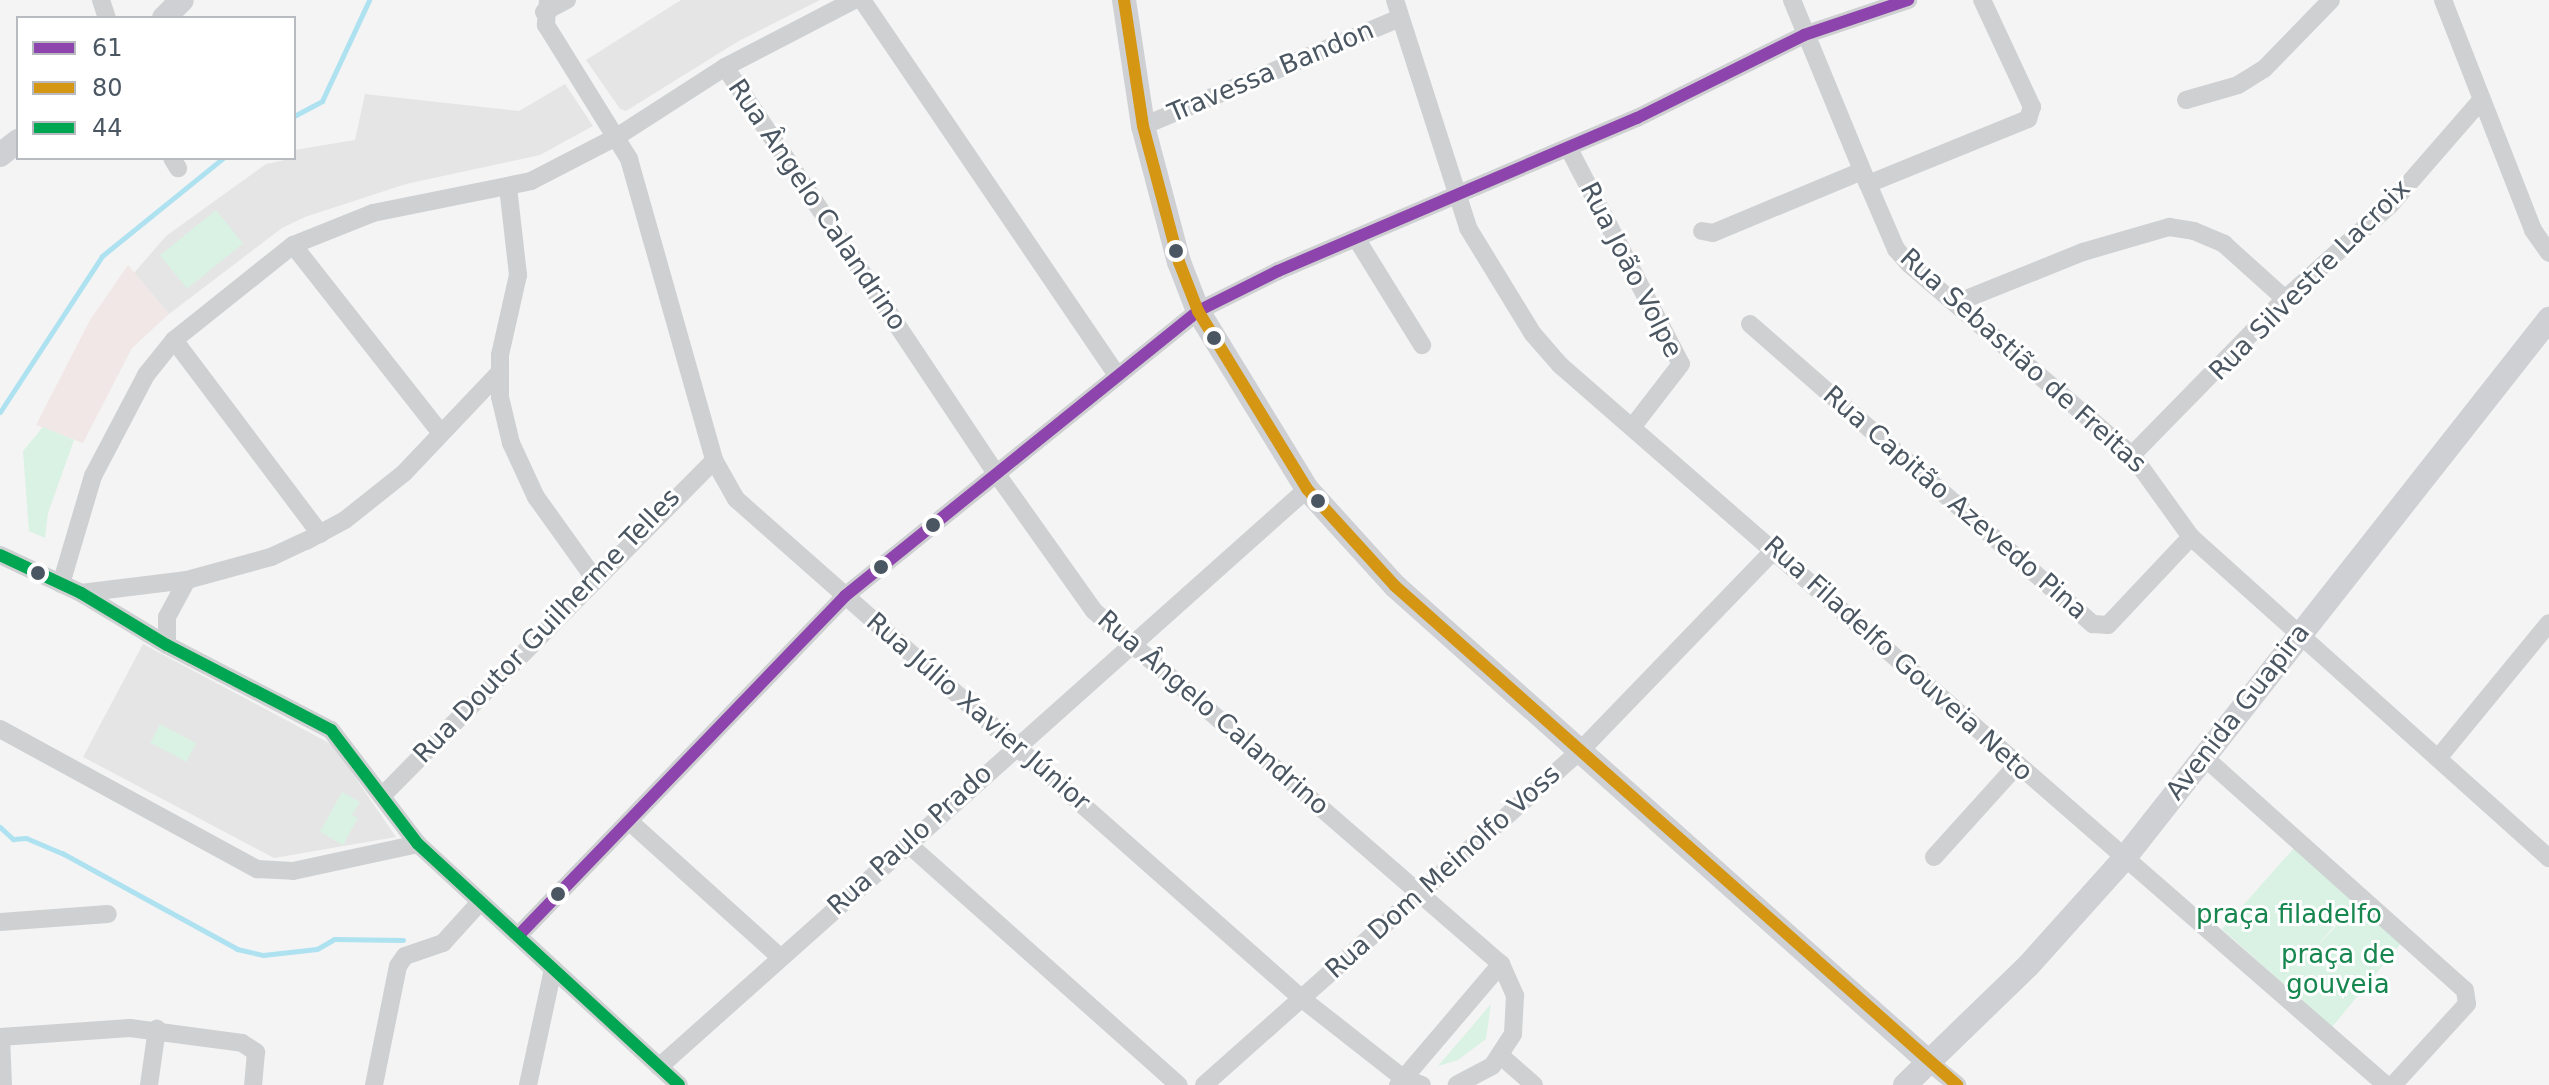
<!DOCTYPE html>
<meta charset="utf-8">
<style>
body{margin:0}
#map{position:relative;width:2549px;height:1085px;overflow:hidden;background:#f4f4f4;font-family:"DejaVu Sans",sans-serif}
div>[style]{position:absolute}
.education>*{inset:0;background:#e6e5e6}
.medical>*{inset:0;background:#f1e7e6}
.green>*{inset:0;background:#d9f2e3;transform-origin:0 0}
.stream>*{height:5px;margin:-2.5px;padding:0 2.5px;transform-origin:2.5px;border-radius:2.5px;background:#aee2f0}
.street>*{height:18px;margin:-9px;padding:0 9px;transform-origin:9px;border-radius:9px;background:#ced0d2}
.secondary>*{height:24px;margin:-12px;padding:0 12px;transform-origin:12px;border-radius:12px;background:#ced0d4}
.bus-1>*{height:12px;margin:-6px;padding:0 6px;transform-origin:6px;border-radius:6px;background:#8e44ad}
.bus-2>*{height:12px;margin:-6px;padding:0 6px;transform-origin:6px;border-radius:6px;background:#d49613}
.bus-3>*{height:12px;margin:-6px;padding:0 6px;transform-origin:6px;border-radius:6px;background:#00a651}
.dots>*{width:22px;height:22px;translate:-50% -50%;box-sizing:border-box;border:4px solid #fff;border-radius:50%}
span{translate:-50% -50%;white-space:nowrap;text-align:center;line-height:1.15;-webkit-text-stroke:6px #fff;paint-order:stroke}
.street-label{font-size:26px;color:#4a5661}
.park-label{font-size:26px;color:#17864f}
.legend{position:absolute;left:16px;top:16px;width:280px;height:144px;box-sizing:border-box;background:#fff;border:2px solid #b7bbc0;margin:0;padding:10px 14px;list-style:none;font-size:24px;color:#4a5661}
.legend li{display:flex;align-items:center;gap:16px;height:40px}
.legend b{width:40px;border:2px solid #b7bbc0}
</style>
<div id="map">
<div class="education">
<div style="clip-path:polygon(681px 0,820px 0,737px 42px,626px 111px,620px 109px,586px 60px)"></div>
<div style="clip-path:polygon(565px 84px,593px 126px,540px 155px,406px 184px,305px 217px,282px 228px,169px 314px,134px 273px,166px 236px,266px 164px,294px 158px,294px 150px,355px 140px,365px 94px,519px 111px)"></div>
<div style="clip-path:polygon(143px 644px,333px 745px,396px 837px,274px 858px,83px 757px)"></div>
</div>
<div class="medical">
<div style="clip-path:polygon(128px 265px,169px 314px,132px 348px,83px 443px,36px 425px,90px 320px)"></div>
</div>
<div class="green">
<div style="left:216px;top:210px;width:43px;height:72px;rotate:51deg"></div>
<div style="clip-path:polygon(43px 427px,74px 440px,48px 513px,45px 538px,29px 531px,23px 451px)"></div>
<div style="left:160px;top:724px;width:41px;height:21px;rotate:28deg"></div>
<div style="clip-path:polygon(342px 792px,360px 802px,352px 815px,358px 818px,343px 845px,320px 832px)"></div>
<div style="clip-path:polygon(2295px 847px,2354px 902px,2313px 951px,2356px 904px,2403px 941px,2332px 1027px,2222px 929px)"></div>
<div style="clip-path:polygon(1491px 1004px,1486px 1039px,1458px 1060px,1438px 1066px)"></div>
</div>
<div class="stream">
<div style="left:294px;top:116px;width:32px;rotate:-28deg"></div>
<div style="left:322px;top:101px;width:111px;rotate:-65deg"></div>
<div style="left:0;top:412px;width:186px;rotate:-56.8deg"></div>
<div style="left:102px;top:256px;width:156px;rotate:-39deg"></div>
<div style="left:0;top:827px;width:18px;rotate:43deg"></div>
<div style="left:13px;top:839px;width:13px;rotate:-4deg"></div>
<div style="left:26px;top:838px;width:39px;rotate:23deg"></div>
<div style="left:62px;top:853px;width:200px;rotate:28.7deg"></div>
<div style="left:237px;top:949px;width:27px;rotate:13deg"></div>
<div style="left:263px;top:955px;width:54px;rotate:-6.3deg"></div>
<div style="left:317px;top:949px;width:20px;rotate:-30deg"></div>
<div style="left:334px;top:939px;width:69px;rotate:0.8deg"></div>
</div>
<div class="street">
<div style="left:101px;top:0;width:19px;rotate:72deg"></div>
<div style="left:548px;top:0;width:25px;rotate:95deg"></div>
<div style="left:546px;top:25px;width:158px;rotate:58.2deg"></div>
<div style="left:629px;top:159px;width:313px;rotate:74.2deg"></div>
<div style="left:714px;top:460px;width:45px;rotate:60.6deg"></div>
<div style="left:736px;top:499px;width:754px;rotate:41.45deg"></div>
<div style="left:1301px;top:998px;width:130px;rotate:38.1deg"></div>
<div style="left:1403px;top:1078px;width:20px;rotate:20deg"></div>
<div style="left:862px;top:0;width:453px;rotate:55.8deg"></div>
<div style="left:1395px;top:0;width:239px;rotate:72.2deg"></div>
<div style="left:1468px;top:228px;width:124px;rotate:58.5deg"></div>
<div style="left:1533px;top:334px;width:41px;rotate:48.9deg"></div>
<div style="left:1560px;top:365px;width:1096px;rotate:41.08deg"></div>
<div style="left:1792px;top:0;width:199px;rotate:67.6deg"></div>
<div style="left:1868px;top:184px;width:71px;rotate:66.7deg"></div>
<div style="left:1896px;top:249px;width:20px;rotate:49deg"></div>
<div style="left:1909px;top:264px;width:294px;rotate:40.6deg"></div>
<div style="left:2132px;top:455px;width:101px;rotate:54.3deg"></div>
<div style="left:2191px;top:537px;width:481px;rotate:41.9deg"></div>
<div style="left:2443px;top:0;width:247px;rotate:68.6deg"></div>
<div style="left:2533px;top:230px;width:28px;rotate:55deg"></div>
<div style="left:544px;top:12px;width:26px;rotate:-28deg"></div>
<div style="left:725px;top:67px;width:488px;rotate:56.3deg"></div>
<div style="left:996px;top:473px;width:169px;rotate:54.6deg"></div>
<div style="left:1094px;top:611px;width:539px;rotate:40.94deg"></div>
<div style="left:1501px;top:964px;width:35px;rotate:66deg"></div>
<div style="left:1515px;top:996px;width:38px;rotate:93deg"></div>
<div style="left:1513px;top:1034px;width:38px;rotate:123deg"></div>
<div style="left:1492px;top:1066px;width:40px;rotate:152deg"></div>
<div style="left:2186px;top:100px;width:54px;rotate:-16.1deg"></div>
<div style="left:2238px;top:85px;width:31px;rotate:-32deg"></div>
<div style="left:2264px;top:69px;width:96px;rotate:-45.8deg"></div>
<div style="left:1143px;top:126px;width:279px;rotate:-22.8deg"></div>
<div style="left:1569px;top:149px;width:242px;rotate:62.5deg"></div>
<div style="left:1681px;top:364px;width:78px;rotate:127.7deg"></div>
<div style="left:172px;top:158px;width:12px;rotate:59deg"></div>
<div style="left:1868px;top:184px;width:173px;rotate:-22.1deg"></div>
<div style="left:2028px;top:119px;width:13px;rotate:-72deg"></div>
<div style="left:2032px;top:107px;width:118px;rotate:-115deg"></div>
<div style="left:508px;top:187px;width:89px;rotate:83.5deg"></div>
<div style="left:518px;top:275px;width:82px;rotate:102.7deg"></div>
<div style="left:500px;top:355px;width:42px;rotate:90deg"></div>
<div style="left:500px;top:397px;width:47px;rotate:76.6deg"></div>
<div style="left:511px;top:443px;width:60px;rotate:65.2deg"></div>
<div style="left:536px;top:497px;width:100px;rotate:54.4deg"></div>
<div style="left:1702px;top:231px;width:11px;rotate:10deg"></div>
<div style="left:1713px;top:233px;width:161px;rotate:-22.6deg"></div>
<div style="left:1356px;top:238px;width:126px;rotate:58.3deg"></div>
<div style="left:293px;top:245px;width:239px;rotate:51.8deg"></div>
<div style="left:1956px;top:303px;width:137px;rotate:-21.9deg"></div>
<div style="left:2083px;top:252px;width:90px;rotate:-16.2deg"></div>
<div style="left:2169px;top:227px;width:25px;rotate:9deg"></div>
<div style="left:2194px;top:231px;width:33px;rotate:23deg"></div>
<div style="left:2224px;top:244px;width:82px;rotate:42deg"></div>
<div style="left:1750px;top:324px;width:456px;rotate:41.2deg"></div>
<div style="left:2093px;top:624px;width:15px;rotate:4deg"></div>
<div style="left:2108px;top:625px;width:121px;rotate:-46.7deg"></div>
<div style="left:174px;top:340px;width:243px;rotate:53deg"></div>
<div style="left:2132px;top:455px;width:219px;rotate:-45.6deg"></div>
<div style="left:2285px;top:299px;width:141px;rotate:-41.8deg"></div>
<div style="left:2390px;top:205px;width:140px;rotate:-49deg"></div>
<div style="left:0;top:555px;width:89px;rotate:25.1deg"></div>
<div style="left:81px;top:593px;width:100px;rotate:31.2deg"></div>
<div style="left:167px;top:645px;width:185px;rotate:27.4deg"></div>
<div style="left:331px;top:730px;width:143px;rotate:52.7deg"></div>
<div style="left:418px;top:844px;width:355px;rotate:42.7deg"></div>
<div style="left:61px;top:584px;width:113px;rotate:-73.5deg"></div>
<div style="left:93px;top:476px;width:114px;rotate:-62.3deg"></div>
<div style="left:146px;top:375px;width:45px;rotate:-51.3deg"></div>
<div style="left:174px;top:340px;width:152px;rotate:-38.6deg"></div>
<div style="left:293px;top:245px;width:86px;rotate:-21.8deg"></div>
<div style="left:373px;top:213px;width:161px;rotate:-11.4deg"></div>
<div style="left:531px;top:181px;width:98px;rotate:-27.3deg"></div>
<div style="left:618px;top:136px;width:127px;rotate:-32.8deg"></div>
<div style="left:725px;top:67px;width:145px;rotate:-27.4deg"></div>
<div style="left:81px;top:593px;width:107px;rotate:-7deg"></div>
<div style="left:187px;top:580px;width:87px;rotate:-15.3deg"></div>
<div style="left:271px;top:557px;width:38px;rotate:-25deg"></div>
<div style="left:306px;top:541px;width:44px;rotate:-28.3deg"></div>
<div style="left:345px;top:520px;width:75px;rotate:-38.5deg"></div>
<div style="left:404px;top:473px;width:135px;rotate:-46.5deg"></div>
<div style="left:167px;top:645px;width:28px;rotate:-90deg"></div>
<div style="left:167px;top:617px;width:42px;rotate:-61.6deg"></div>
<div style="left:0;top:729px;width:293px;rotate:28.6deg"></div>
<div style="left:257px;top:869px;width:36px;rotate:3deg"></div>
<div style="left:293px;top:871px;width:128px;rotate:-12.2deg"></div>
<div style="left:2203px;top:756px;width:351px;rotate:41.8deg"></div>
<div style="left:2465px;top:990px;width:14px;rotate:82deg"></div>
<div style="left:2467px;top:1004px;width:110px;rotate:132.4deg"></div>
<div style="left:2439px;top:757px;width:173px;rotate:-50.6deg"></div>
<div style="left:383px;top:795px;width:471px;rotate:-45.3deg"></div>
<div style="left:630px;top:822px;width:200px;rotate:42deg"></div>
<div style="left:907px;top:843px;width:364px;rotate:41.7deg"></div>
<div style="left:1934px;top:857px;width:124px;rotate:-47.9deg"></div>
<div style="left:0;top:922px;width:108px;rotate:-4.2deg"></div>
<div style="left:518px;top:936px;width:472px;rotate:-46.1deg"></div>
<div style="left:845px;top:596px;width:454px;rotate:-38.9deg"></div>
<div style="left:1198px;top:311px;width:89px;rotate:-26.6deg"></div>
<div style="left:1278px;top:271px;width:390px;rotate:-23.1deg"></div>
<div style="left:1637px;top:118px;width:186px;rotate:-26.4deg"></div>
<div style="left:1804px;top:35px;width:110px;rotate:-18.6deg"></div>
<div style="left:0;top:1037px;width:130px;rotate:-4deg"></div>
<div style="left:130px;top:1028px;width:113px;rotate:7.6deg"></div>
<div style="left:242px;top:1043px;width:17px;rotate:33deg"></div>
<div style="left:256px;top:1052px;width:33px;rotate:95deg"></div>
<div style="left:1px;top:1037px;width:48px;rotate:87.6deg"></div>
<div style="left:1501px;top:1056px;width:44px;rotate:41.3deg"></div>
<div style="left:1930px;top:1063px;width:35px;rotate:39deg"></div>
<div style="left:659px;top:1067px;width:868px;rotate:-41.73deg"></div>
<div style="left:149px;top:1085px;width:57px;rotate:-81.9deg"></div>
<div style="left:374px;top:1085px;width:121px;rotate:-78.6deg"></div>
<div style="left:398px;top:966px;width:12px;rotate:-55deg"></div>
<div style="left:405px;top:956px;width:40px;rotate:-18.9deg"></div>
<div style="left:443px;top:943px;width:55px;rotate:-47.9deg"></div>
<div style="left:528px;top:1085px;width:119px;rotate:-77.8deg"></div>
<div style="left:1204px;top:1085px;width:506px;rotate:-41.63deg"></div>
<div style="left:1582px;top:749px;width:278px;rotate:-46deg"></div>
<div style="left:1398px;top:1085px;width:159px;rotate:-49.6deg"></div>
</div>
<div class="secondary">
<div style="left:1124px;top:0;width:127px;rotate:81.4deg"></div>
<div style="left:1143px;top:126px;width:141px;rotate:75.2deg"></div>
<div style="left:1179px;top:262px;width:53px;rotate:68.8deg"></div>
<div style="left:1198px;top:311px;width:209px;rotate:58.5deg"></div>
<div style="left:1307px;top:489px;width:131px;rotate:47.8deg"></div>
<div style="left:1395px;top:586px;width:717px;rotate:41.72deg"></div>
<div style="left:164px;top:18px;width:25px;rotate:-45deg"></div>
<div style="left:0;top:155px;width:23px;rotate:-38deg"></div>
<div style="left:1905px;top:1085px;width:171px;rotate:-44.1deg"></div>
<div style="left:2028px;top:966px;width:142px;rotate:-48.1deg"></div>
<div style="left:2123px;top:860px;width:689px;rotate:-51.78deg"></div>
</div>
<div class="bus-1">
<div style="left:518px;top:936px;width:472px;rotate:-46.1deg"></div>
<div style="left:845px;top:596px;width:454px;rotate:-38.9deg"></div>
<div style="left:1198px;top:311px;width:89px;rotate:-26.6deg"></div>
<div style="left:1278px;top:271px;width:390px;rotate:-23.1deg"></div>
<div style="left:1637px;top:118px;width:186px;rotate:-26.4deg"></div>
<div style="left:1804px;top:35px;width:110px;rotate:-18.6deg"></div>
</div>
<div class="bus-2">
<div style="left:1124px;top:0;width:127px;rotate:81.4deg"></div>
<div style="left:1143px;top:126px;width:141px;rotate:75.2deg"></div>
<div style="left:1179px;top:262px;width:53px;rotate:68.8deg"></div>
<div style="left:1198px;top:311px;width:209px;rotate:58.5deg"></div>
<div style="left:1307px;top:489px;width:131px;rotate:47.8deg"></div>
<div style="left:1395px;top:586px;width:752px;rotate:41.6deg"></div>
</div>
<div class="bus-3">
<div style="left:0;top:555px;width:89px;rotate:25.1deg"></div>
<div style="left:81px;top:593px;width:100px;rotate:31.2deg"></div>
<div style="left:167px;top:645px;width:185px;rotate:27.4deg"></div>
<div style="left:331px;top:730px;width:143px;rotate:52.7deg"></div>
<div style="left:418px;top:844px;width:355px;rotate:42.7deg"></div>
</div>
<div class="dots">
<div style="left:1176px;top:251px;background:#4a5661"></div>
<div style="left:1214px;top:338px;background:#4a5661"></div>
<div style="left:1318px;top:501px;background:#4a5661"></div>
<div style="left:933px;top:525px;background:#4a5661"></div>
<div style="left:881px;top:567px;background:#4a5661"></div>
<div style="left:38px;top:573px;background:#4a5661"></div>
<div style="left:558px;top:894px;background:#4a5661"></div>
</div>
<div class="street-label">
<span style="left:1271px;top:72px;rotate:-23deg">Travessa Bandon</span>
<span style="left:817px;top:205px;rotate:56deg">Rua Ângelo Calandrino</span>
<span style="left:1631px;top:270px;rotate:63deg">Rua João Volpe</span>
<span style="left:2310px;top:280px;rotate:-45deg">Rua Silvestre Lacroix</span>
<span style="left:2023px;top:361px;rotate:42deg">Rua Sebastião de Freitas</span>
<span style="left:1955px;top:503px;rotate:41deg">Rua Capitão Azevedo Pina</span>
<span style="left:547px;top:626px;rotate:-46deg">Rua Doutor Guilherme Telles</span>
<span style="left:1898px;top:659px;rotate:42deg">Rua Filadelfo Gouveia Neto</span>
<span style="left:978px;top:712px;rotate:41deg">Rua Júlio Xavier Júnior</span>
<span style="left:2238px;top:712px;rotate:-52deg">Avenida Guapira</span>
<span style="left:1213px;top:713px;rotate:41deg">Rua Ângelo Calandrino</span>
<span style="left:910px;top:840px;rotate:-42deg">Rua Paulo Prado</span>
<span style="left:1443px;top:872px;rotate:-42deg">Rua Dom Meinolfo Voss</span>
</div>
<div class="park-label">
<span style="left:2289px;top:915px">praça filadelfo</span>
<span style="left:2338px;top:970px">praça de<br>gouveia</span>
</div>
<ul class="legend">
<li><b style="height:10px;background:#8e44ad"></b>61</li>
<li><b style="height:10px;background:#d49613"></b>80</li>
<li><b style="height:10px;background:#00a651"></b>44</li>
</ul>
</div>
